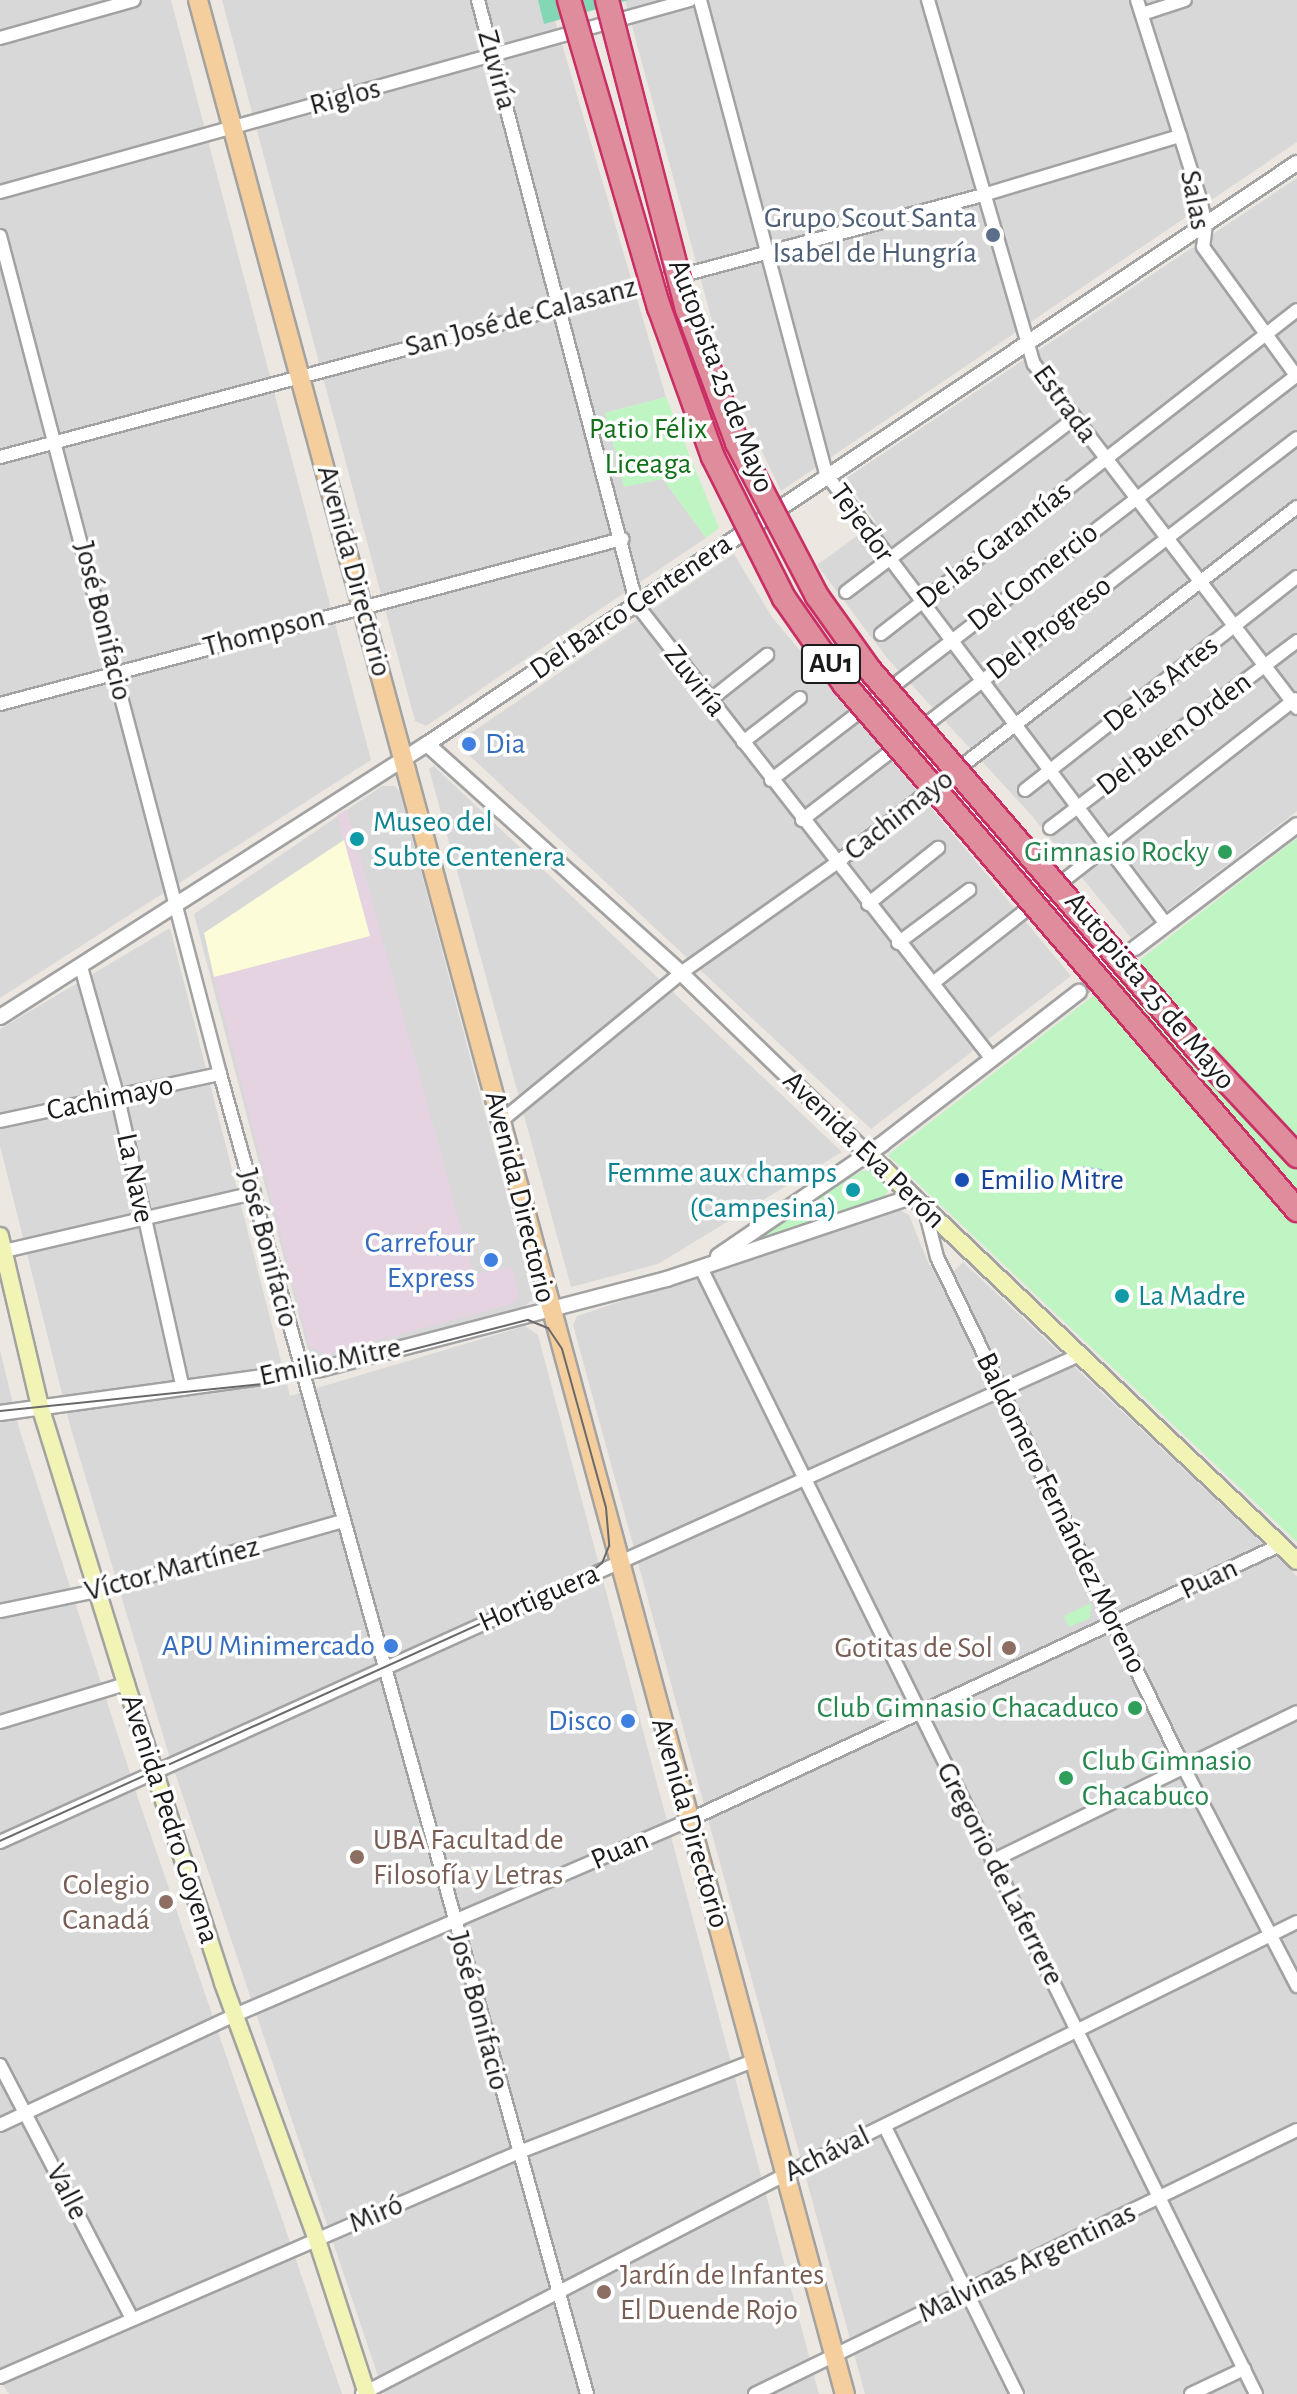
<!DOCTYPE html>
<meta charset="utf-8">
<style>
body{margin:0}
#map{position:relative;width:1297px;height:2394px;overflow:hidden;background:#ece8e1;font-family:"Alegreya Sans",sans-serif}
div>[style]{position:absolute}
.residential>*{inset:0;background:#d9d8d8}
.industrial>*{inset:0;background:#e5d3e1}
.education>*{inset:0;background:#fcfcd9}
.park>*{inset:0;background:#bff5c3}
.pitch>*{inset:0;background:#83d7b5}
.water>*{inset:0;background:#a4ccd7}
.tertiary-tunnel>*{height:14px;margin-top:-7px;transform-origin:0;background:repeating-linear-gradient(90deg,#c2bfb9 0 14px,transparent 0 21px)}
.roads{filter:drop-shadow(2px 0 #a2a2a2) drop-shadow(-2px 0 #a2a2a2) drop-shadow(0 2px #a2a2a2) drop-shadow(0 -2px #a2a2a2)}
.minor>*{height:12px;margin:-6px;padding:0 6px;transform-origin:6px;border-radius:6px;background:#fff}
.tertiary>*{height:14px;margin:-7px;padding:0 7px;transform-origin:7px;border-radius:7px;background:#fff}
.secondary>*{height:16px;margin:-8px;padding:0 8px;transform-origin:8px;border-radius:8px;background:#f2f4b6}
.primary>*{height:18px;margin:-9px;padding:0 9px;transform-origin:9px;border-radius:9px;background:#f5ce9d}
.tram>*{height:2px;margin:-1px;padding:0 1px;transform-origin:1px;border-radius:1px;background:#696969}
.bridges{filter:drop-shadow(2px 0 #c92f65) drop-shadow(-2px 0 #c92f65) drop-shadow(0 2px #c92f65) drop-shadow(0 -2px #c92f65)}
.motorway-bridge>*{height:22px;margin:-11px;padding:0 11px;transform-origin:11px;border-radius:11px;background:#df8c9d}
.dots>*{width:22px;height:22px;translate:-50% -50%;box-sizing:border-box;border:4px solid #fff;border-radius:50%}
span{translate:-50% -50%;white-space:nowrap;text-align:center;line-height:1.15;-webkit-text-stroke:7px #fff;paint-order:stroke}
.shield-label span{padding:2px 6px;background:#fff;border:2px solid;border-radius:6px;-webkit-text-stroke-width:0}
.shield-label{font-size:28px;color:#1b1b1b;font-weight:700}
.street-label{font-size:30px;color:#1b1b1b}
.service-label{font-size:30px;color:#4e5e75}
.right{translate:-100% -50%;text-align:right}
.park-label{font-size:30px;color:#127019}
.shop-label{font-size:30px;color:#366cbe}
.left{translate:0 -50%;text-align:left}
.culture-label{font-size:30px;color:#0d838f}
.leisure-label{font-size:30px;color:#27864d}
.transit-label{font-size:30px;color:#164399}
.education-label{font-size:30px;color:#785e54}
</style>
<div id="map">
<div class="residential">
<div style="clip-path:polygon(0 0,171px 0,371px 760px,0 998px)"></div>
<div style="clip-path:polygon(222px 0,549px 0,666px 397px,605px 413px,624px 486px,663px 479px,706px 538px,426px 726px,415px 721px)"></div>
<div style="clip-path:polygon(625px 0,1297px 0,1297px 142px,781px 491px,728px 380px)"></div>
<div style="clip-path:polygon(1297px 178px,1297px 811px,1131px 938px,1032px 816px,887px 658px,817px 565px,876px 522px,845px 479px)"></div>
<div style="clip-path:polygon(734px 554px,772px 617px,1071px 976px,871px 1129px,456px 743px)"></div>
<div style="clip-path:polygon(434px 766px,842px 1152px,658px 1264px,571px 1287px,429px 769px)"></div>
<div style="clip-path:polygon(382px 786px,395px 786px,400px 792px,534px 1299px,522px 1308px,319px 1362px,309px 1354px,194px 914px)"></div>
<div style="clip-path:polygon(170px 928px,290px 1396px,525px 1326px,538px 1335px,819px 2394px,384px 2394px,168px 1752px,69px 1422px,0 1146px,0 1029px)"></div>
<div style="clip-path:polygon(898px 1209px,909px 1215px,929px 1265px,950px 1275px,963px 1262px,1297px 1576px,1297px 2394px,865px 2394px,573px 1325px,577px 1316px)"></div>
<div style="clip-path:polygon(0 1350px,19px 1428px,138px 1798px,342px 2394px,9px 2394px,0 2381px)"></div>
</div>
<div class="industrial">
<div style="clip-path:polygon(347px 809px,474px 1275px,512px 1266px,519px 1295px,512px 1304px,325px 1355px,309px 1345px,214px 977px,369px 936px,337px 815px)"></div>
</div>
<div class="education">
<div style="clip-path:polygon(344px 840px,370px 936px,214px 977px,204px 933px)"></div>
</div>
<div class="park">
<div style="clip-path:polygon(666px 397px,719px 528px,706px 538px,663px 479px,624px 487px,605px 413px)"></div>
<div style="clip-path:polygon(1297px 838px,1297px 1542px,888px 1155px)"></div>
<div style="clip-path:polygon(862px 1171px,874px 1171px,882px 1178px,888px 1190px,885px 1197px,719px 1258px)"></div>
<div style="clip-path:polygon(1091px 1603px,1090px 1618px,1069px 1627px,1064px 1616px)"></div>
</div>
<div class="pitch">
<div style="clip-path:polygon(538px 0,629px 0,544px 24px)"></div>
</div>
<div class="water">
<div style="clip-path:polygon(1083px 1166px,1102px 1169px,1110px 1184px,1090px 1184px,1080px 1172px)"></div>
</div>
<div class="tertiary-tunnel">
<div style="left:1079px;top:992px;width:58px;rotate:-38deg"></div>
</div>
<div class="roads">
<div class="minor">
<div style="left:478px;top:0;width:626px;rotate:75.28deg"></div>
<div style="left:637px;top:605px;width:576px;rotate:51.98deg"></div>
<div style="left:700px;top:0;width:490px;rotate:75.1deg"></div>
<div style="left:826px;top:474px;width:564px;rotate:52.93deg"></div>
<div style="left:928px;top:0;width:379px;rotate:73.8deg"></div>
<div style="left:1034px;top:364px;width:433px;rotate:52.6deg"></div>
<div style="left:1137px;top:0;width:209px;rotate:72.4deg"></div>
<div style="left:1200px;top:199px;width:26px;rotate:77deg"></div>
<div style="left:1206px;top:224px;width:23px;rotate:97deg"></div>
<div style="left:1203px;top:247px;width:160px;rotate:54.1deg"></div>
<div style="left:1142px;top:14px;width:45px;rotate:-18deg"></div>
<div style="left:0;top:38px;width:139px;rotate:-15.8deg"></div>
<div style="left:0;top:192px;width:716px;rotate:-15.55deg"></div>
<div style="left:0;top:236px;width:866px;rotate:75.29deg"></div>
<div style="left:220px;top:1074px;width:1370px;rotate:74.46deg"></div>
<div style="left:0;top:457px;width:1017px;rotate:-14.92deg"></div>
<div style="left:983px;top:195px;width:206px;rotate:-16.7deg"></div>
<div style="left:846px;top:592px;width:286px;rotate:-37.2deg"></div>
<div style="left:881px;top:634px;width:527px;rotate:-37.91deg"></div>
<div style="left:710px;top:700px;width:73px;rotate:-38.3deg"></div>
<div style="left:0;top:704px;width:644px;rotate:-14.86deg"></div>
<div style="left:743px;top:742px;width:72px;rotate:-37.7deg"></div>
<div style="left:771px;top:780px;width:664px;rotate:-37.59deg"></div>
<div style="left:1025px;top:790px;width:345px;rotate:-38.1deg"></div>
<div style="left:802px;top:820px;width:625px;rotate:-37.66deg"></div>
<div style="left:1050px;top:828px;width:310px;rotate:-37.1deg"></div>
<div style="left:868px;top:904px;width:90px;rotate:-38.7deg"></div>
<div style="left:898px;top:943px;width:89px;rotate:-36.7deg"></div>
<div style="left:81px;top:967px;width:136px;rotate:74.2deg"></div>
<div style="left:118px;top:1098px;width:298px;rotate:77.4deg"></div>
<div style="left:933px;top:983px;width:460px;rotate:-38.1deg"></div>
<div style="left:0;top:1121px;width:225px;rotate:-12.1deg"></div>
<div style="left:501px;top:1121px;width:233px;rotate:-39.4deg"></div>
<div style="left:681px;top:973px;width:189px;rotate:-35.3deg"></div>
<div style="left:835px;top:864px;width:584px;rotate:-37.69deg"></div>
<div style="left:924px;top:1206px;width:53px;rotate:75.7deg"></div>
<div style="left:937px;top:1257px;width:565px;rotate:64.21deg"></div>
<div style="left:1183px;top:1766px;width:248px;rotate:62.6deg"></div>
<div style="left:0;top:1252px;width:261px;rotate:-13.1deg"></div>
<div style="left:701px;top:1268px;width:1255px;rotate:63.76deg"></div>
<div style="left:0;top:1611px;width:99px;rotate:-11.7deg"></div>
<div style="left:97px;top:1591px;width:255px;rotate:-15.9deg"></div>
<div style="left:0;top:1722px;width:132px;rotate:-16.8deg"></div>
<div style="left:0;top:1842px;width:1184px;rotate:-24.29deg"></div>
<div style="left:992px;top:1861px;width:339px;rotate:-26deg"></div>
<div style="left:0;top:2065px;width:286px;rotate:62.5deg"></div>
<div style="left:0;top:2125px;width:259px;rotate:-25.1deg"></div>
<div style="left:235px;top:2015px;width:494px;rotate:-23.2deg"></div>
<div style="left:689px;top:1820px;width:652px;rotate:-24.95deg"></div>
<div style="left:885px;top:2127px;width:298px;rotate:63.7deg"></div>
<div style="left:0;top:2377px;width:563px;rotate:-23.43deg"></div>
<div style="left:517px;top:2153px;width:256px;rotate:-21.3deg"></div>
<div style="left:362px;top:2394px;width:478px;rotate:-27.4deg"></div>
<div style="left:786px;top:2174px;width:570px;rotate:-26.25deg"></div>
<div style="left:755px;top:2394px;width:603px;rotate:-25.97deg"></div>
<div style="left:1191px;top:2394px;width:59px;rotate:-25.3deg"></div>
</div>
<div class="tertiary">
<div style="left:427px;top:744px;width:342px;rotate:42deg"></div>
<div style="left:681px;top:973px;width:260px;rotate:44.1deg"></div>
<div style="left:1135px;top:948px;width:203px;rotate:-37.2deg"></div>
<div style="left:0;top:1017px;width:507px;rotate:-32.59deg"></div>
<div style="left:427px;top:744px;width:1046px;rotate:-33.74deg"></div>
<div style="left:718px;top:1256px;width:199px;rotate:-34.3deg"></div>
<div style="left:882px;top:1144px;width:249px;rotate:-37.7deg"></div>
<div style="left:0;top:1413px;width:324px;rotate:-7.8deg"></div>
<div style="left:321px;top:1369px;width:358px;rotate:-14.6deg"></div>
<div style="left:667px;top:1279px;width:260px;rotate:-18.6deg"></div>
</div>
<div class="secondary">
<div style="left:868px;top:1154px;width:591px;rotate:43.49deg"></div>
<div style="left:0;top:1236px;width:175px;rotate:76.8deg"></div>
<div style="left:40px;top:1406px;width:291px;rotate:72.8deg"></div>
<div style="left:126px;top:1684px;width:314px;rotate:72deg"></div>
<div style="left:223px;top:1983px;width:274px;rotate:69.9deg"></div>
<div style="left:317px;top:2240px;width:162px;rotate:72deg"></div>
</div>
<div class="primary">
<div style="left:198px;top:0;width:2480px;rotate:74.88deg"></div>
</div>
</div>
<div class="tram">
<div style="left:0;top:1411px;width:292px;rotate:-5.9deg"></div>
<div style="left:290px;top:1381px;width:246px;rotate:-14.4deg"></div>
<div style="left:528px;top:1320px;width:22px;rotate:22deg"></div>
<div style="left:548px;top:1328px;width:25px;rotate:56deg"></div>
<div style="left:562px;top:1349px;width:165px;rotate:74.5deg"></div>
<div style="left:606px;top:1508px;width:38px;rotate:85deg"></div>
<div style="left:609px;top:1546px;width:18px;rotate:112deg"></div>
<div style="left:602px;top:1563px;width:21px;rotate:141deg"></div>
<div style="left:586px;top:1576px;width:643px;rotate:155.67deg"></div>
</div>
<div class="bridges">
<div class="motorway-bridge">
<div style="left:569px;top:0;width:320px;rotate:73.7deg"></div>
<div style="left:659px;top:307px;width:159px;rotate:70.2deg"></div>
<div style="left:713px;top:457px;width:158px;rotate:63.3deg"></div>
<div style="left:784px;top:598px;width:106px;rotate:55deg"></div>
<div style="left:845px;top:685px;width:693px;rotate:49.27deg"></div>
<div style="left:607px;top:0;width:319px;rotate:75.5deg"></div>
<div style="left:687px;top:309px;width:143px;rotate:69.5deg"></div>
<div style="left:737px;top:443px;width:173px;rotate:62.4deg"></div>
<div style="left:817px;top:596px;width:90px;rotate:54.5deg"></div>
<div style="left:869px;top:669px;width:501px;rotate:49.21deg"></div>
<div style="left:1196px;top:1048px;width:148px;rotate:46.9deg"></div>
</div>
</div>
<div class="dots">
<div style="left:993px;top:235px;background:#5c6f8a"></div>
<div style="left:469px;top:744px;background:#3f7fe0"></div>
<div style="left:357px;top:839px;background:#0f9aa8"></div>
<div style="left:1225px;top:852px;background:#2e9e5b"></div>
<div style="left:962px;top:1180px;background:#1a4fb4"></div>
<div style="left:853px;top:1190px;background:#0f9aa8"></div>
<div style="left:491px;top:1260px;background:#3f7fe0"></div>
<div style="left:1122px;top:1296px;background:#0f9aa8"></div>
<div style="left:391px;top:1646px;background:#3f7fe0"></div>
<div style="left:1009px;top:1648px;background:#8d6e63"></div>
<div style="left:1135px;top:1708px;background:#2e9e5b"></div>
<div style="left:628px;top:1721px;background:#3f7fe0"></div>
<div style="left:1066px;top:1778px;background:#2e9e5b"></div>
<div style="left:357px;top:1857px;background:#8d6e63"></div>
<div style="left:166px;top:1902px;background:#8d6e63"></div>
<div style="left:604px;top:2292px;background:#8d6e63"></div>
</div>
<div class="shield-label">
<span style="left:831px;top:664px">AU1</span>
</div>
<div class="street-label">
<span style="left:497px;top:70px;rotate:75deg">Zuviría</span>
<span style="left:345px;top:97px;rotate:-15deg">Riglos</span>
<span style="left:1195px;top:200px;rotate:79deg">Salas</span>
<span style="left:521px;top:317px;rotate:-15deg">San José de Calasanz</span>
<span style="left:721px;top:376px;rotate:69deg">Autopista 25 de Mayo</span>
<span style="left:1065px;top:404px;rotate:54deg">Estrada</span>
<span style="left:862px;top:523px;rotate:54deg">Tejedor</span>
<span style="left:994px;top:545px;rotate:-38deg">De las Garantías</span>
<span style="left:354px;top:571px;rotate:75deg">Avenida Directorio</span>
<span style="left:1033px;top:577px;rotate:-38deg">Del Comercio</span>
<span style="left:631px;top:607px;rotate:-34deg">Del Barco Centenera</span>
<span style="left:103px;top:621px;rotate:76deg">José Bonifacio</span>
<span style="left:1049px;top:628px;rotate:-38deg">Del Progreso</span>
<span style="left:264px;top:632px;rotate:-15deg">Thompson</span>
<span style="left:695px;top:681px;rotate:52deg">Zuviría</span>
<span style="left:1161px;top:684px;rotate:-38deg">De las Artes</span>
<span style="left:1174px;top:734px;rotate:-37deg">Del Buen Orden</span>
<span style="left:899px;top:815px;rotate:-38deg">Cachimayo</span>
<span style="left:1150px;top:991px;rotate:50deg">Autopista 25 de Mayo</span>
<span style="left:110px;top:1098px;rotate:-12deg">Cachimayo</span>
<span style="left:864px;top:1150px;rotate:44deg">Avenida Eva Perón</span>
<span style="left:135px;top:1178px;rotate:78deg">La Nave</span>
<span style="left:520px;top:1197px;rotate:76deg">Avenida Directorio</span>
<span style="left:268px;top:1248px;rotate:75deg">José Bonifacio</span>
<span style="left:330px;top:1362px;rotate:-12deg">Emilio Mitre</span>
<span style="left:1061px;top:1513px;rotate:64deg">Baldomero Fernández Moreno</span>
<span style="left:172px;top:1569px;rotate:-15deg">Víctor Martínez</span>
<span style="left:1209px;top:1579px;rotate:-25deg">Puan</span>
<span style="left:539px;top:1598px;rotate:-24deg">Hortiguera</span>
<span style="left:170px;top:1819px;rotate:72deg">Avenida Pedro Goyena</span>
<span style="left:690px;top:1823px;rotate:74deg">Avenida Directorio</span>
<span style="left:620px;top:1850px;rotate:-23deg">Puan</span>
<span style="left:1000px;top:1874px;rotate:63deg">Gregorio de Laferrere</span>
<span style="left:479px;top:2011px;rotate:75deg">José Bonifacio</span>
<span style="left:827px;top:2154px;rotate:-26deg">Achával</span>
<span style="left:67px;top:2192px;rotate:63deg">Valle</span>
<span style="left:376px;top:2214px;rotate:-23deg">Miró</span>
<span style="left:1027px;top:2263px;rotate:-26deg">Malvinas Argentinas</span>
</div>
<div class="service-label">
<span class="right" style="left:977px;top:235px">Grupo Scout Santa<br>Isabel de Hungría</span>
</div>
<div class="park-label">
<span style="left:648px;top:446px">Patio Félix<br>Liceaga</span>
</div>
<div class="shop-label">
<span class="left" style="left:485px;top:744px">Dia</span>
<span class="right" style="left:475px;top:1260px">Carrefour<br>Express</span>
<span class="right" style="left:375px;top:1646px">APU Minimercado</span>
<span class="right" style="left:612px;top:1721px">Disco</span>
</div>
<div class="culture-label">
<span class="left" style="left:373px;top:839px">Museo del<br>Subte Centenera</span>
<span class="right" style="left:837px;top:1190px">Femme aux champs<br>(Campesina)</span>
<span class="left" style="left:1138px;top:1296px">La Madre</span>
</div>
<div class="leisure-label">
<span class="right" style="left:1209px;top:852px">Gimnasio Rocky</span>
<span class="right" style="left:1119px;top:1708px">Club Gimnasio Chacaduco</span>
<span class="left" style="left:1082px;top:1778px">Club Gimnasio<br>Chacabuco</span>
</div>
<div class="transit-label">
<span class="left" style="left:980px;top:1180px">Emilio Mitre</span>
</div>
<div class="education-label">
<span class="right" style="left:993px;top:1648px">Gotitas de Sol</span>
<span class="left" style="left:373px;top:1857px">UBA Facultad de<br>Filosofía y Letras</span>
<span class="right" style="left:150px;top:1902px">Colegio<br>Canadá</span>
<span class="left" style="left:620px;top:2292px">Jardín de Infantes<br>El Duende Rojo</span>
</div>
</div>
